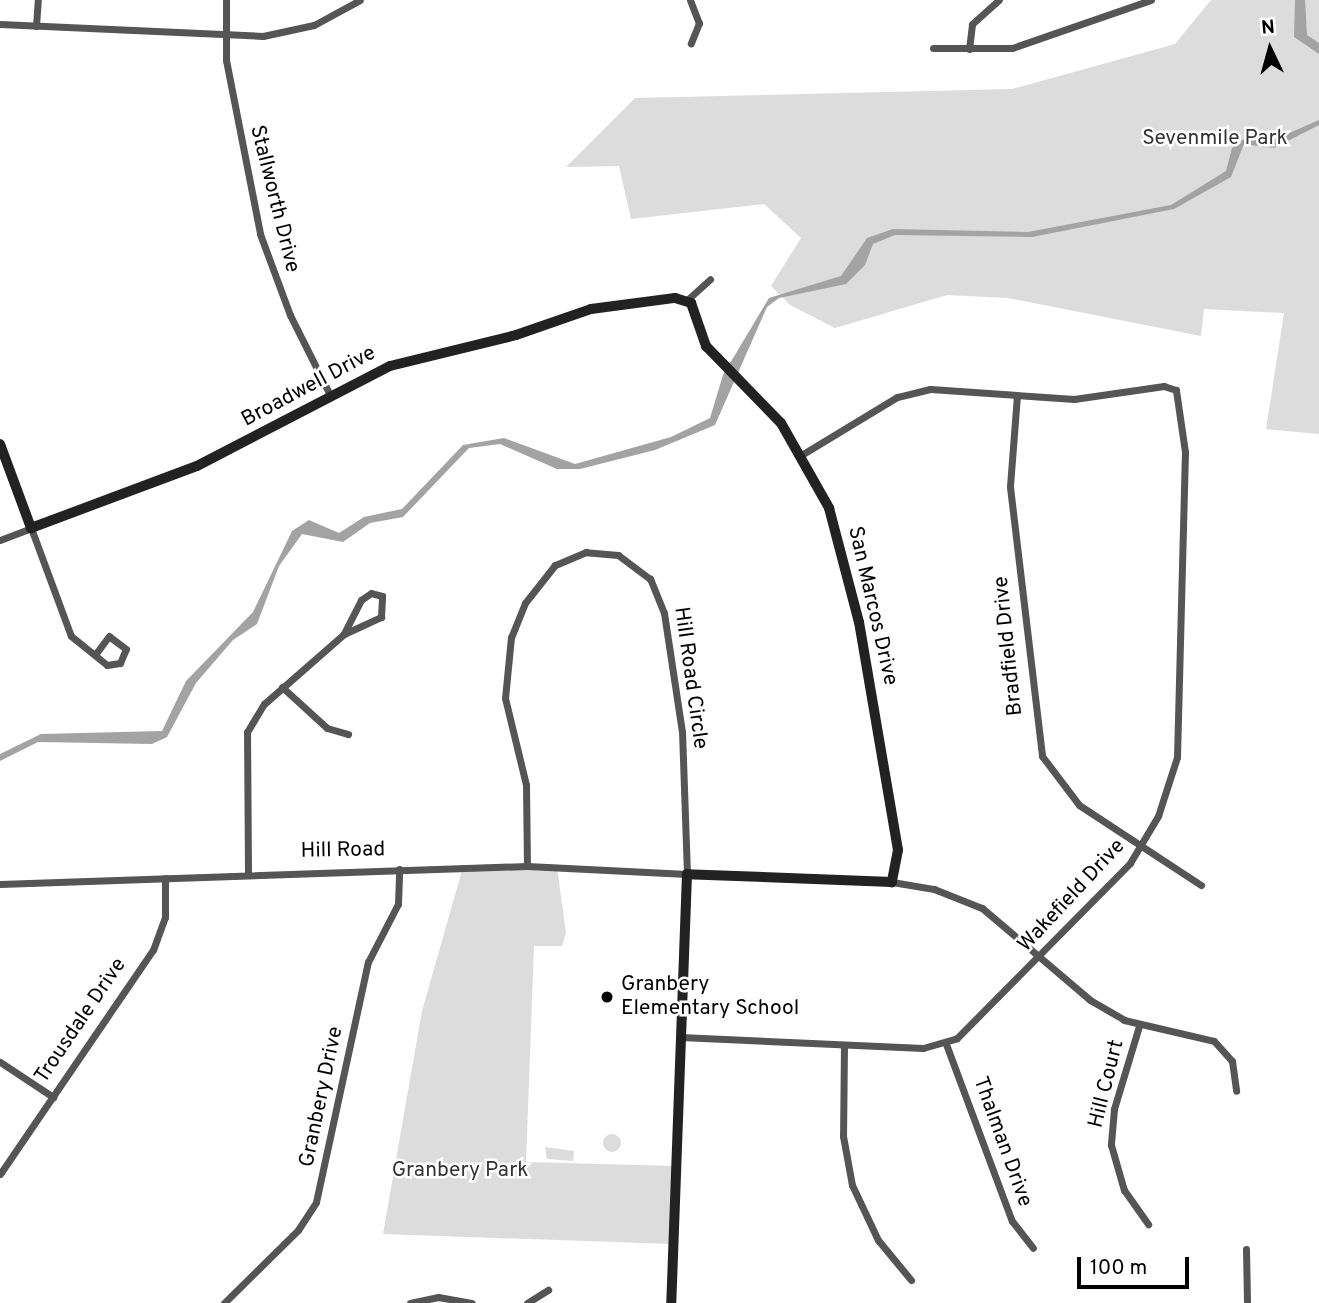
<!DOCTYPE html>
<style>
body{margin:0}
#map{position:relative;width:1319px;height:1303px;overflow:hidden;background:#fff;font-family:Overpass,sans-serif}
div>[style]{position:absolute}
.green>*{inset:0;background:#dcdcdc}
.round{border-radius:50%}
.water>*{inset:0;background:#a3a3a3}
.street>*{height:7px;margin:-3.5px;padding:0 3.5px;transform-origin:3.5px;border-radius:3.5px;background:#555}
.secondary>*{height:10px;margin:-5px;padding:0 5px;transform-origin:5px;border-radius:5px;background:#222}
.dots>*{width:19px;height:19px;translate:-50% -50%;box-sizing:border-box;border:4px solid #fff;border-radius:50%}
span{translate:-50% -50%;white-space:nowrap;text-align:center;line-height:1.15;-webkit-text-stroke:5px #fff;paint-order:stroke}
.park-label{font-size:21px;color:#333}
.street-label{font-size:21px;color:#000}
.poi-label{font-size:21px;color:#000}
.left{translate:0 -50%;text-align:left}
.north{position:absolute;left:1235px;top:14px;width:70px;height:70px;-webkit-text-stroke:5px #fff;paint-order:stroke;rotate:355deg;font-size:19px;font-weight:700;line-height:28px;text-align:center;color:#000}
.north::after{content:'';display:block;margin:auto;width:24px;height:32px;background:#000;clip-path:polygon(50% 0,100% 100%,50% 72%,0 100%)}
.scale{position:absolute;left:1077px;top:1257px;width:112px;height:32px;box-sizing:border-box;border:4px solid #000;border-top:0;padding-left:9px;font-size:21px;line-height:24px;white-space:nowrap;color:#000;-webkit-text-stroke:5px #fff;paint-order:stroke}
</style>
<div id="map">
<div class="green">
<div style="clip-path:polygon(1211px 0,1319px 0,1319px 434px,1266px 429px,1284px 313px,1204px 309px,1201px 336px,1008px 298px,947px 295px,835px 328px,790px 305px,771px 286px,801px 238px,764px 204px,631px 219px,619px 166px,566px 167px,635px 98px,1012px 89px,1175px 44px)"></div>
<div style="clip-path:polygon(463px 867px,557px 867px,566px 933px,562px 946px,534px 946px,526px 1162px,675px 1166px,672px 1244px,383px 1234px,422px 1011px)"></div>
<div class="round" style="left:603px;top:1134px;width:18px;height:18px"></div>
<div style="clip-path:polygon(545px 1147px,574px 1151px,573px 1161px,547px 1159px)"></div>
</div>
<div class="water">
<div style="clip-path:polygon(1295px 0,1305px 0,1307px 35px,1319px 43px,1319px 54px,1294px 37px)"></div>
<div style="clip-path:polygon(1319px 120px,1319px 125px,1274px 148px,1244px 144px,1231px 177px,1174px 209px,1032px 237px,895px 235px,873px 244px,865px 265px,846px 284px,779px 298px,767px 307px,715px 425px,655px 450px,580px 469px,557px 469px,500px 444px,469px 448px,403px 517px,370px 523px,343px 542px,302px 534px,279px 566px,257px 624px,233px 640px,196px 683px,167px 737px,152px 744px,38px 742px,0 761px,0 754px,41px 734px,162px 731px,186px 681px,253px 612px,292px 531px,309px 520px,339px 533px,364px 517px,402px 509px,463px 445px,504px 438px,575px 464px,671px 437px,710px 418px,723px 375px,769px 298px,841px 276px,867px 238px,893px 229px,1028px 232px,1171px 205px,1226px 171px,1232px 148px,1249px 135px,1269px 142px)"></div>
</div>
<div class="street">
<div style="left:226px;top:0;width:60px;rotate:90deg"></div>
<div style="left:226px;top:60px;width:177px;rotate:78.9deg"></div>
<div style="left:260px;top:234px;width:86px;rotate:69.7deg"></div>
<div style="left:290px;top:315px;width:89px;rotate:63.4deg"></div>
<div style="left:690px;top:0;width:25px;rotate:69deg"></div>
<div style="left:699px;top:23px;width:22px;rotate:112deg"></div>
<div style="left:0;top:24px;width:263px;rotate:2.6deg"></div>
<div style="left:263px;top:36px;width:52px;rotate:-12.2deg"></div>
<div style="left:314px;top:25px;width:52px;rotate:-28.5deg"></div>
<div style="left:36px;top:26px;width:26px;rotate:-86deg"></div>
<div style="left:933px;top:48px;width:79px"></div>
<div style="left:1012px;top:48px;width:147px;rotate:-19.1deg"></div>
<div style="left:969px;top:49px;width:25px;rotate:-83deg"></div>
<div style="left:972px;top:24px;width:36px;rotate:-42deg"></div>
<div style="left:687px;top:300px;width:31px;rotate:-42deg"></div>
<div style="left:1017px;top:395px;width:92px;rotate:94.4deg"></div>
<div style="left:1010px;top:487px;width:271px;rotate:83.2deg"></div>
<div style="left:1042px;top:756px;width:61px;rotate:52.9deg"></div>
<div style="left:1079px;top:805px;width:146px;rotate:33.3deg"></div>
<div style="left:0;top:540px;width:33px;rotate:-21deg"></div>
<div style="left:31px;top:528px;width:115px;rotate:69.7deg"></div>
<div style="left:71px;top:636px;width:46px;rotate:38.9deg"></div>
<div style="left:107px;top:665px;width:13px;rotate:-9deg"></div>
<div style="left:120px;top:663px;width:15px;rotate:-67deg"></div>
<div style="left:126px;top:649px;width:21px;rotate:-143deg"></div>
<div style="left:109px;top:636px;width:21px;rotate:127deg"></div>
<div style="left:282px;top:687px;width:61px;rotate:42.3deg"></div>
<div style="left:327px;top:728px;width:22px;rotate:16deg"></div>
<div style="left:248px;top:872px;width:140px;rotate:-90.4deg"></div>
<div style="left:247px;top:732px;width:33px;rotate:-59deg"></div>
<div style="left:264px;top:704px;width:106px;rotate:-41.2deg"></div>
<div style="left:344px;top:634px;width:41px;rotate:-24.7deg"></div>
<div style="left:381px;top:617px;width:21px;rotate:-87deg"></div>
<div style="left:382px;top:596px;width:11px;rotate:-165deg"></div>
<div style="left:371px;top:593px;width:12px;rotate:145deg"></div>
<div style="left:361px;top:600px;width:38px;rotate:117deg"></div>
<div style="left:892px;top:882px;width:43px;rotate:9.5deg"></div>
<div style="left:934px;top:889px;width:52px;rotate:21.6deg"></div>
<div style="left:982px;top:908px;width:142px;rotate:40.4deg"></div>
<div style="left:1090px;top:1000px;width:39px;rotate:30deg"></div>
<div style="left:1124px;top:1020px;width:92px;rotate:13.1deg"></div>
<div style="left:1214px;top:1041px;width:27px;rotate:48deg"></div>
<div style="left:1232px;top:1061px;width:30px;rotate:82deg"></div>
<div style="left:0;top:884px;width:527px;rotate:-1.96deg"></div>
<div style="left:527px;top:866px;width:160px;rotate:2.9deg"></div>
<div style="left:687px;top:874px;width:142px;rotate:-92deg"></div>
<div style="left:682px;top:732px;width:120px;rotate:-98.6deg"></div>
<div style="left:664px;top:613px;width:37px;rotate:-112deg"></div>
<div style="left:650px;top:579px;width:40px;rotate:-143deg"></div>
<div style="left:618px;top:555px;width:32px;rotate:-175deg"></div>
<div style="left:586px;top:552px;width:34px;rotate:157deg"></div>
<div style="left:555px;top:565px;width:48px;rotate:128.3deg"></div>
<div style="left:525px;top:603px;width:37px;rotate:112deg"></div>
<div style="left:511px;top:637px;width:61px;rotate:95.6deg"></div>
<div style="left:505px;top:698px;width:89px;rotate:76.4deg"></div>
<div style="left:526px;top:785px;width:81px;rotate:89.3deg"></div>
<div style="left:1139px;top:1026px;width:87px;rotate:106.8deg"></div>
<div style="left:1114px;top:1109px;width:36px;rotate:95deg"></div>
<div style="left:1111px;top:1145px;width:47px;rotate:73.9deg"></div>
<div style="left:1124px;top:1190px;width:42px;rotate:54.8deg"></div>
<div style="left:680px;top:1037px;width:243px;rotate:2.6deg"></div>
<div style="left:923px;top:1048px;width:35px;rotate:-16deg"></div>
<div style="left:957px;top:1038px;width:246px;rotate:-45.3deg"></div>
<div style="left:1130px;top:863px;width:55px;rotate:-59.2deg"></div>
<div style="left:1158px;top:816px;width:62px;rotate:-72.1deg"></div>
<div style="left:1177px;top:757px;width:305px;rotate:-88.5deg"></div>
<div style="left:1185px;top:452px;width:63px;rotate:-98.3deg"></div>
<div style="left:1176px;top:390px;width:13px;rotate:-162deg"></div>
<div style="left:1164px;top:386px;width:91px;rotate:171.8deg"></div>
<div style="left:1074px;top:399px;width:144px;rotate:-176deg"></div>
<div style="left:930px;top:389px;width:34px;rotate:166deg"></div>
<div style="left:897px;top:397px;width:110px;rotate:148.8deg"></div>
<div style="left:946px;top:1044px;width:189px;rotate:69.6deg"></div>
<div style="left:1012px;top:1221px;width:34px;rotate:52deg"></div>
<div style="left:844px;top:1045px;width:91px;rotate:90.6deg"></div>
<div style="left:843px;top:1136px;width:50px;rotate:79.6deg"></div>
<div style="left:852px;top:1185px;width:61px;rotate:64.7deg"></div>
<div style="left:878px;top:1240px;width:52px;rotate:50.5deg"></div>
<div style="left:0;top:1062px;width:64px;rotate:33.4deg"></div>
<div style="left:0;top:1174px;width:271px;rotate:-55.7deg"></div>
<div style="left:153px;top:950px;width:35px;rotate:-70deg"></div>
<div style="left:165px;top:917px;width:39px;rotate:-90deg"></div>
<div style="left:1246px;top:1249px;width:54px;rotate:88.9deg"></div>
<div style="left:224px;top:1303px;width:104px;rotate:-44.6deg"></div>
<div style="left:298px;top:1230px;width:33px;rotate:-57deg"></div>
<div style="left:316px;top:1202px;width:246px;rotate:-77.8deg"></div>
<div style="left:368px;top:962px;width:65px;rotate:-62.7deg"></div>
<div style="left:398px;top:904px;width:35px;rotate:-88deg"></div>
<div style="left:410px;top:1303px;width:29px;rotate:-12deg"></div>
<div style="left:438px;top:1297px;width:34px;rotate:10deg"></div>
<div style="left:527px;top:1303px;width:25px;rotate:-32deg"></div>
</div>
<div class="secondary">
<div style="left:0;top:444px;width:90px;rotate:69.7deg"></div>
<div style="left:31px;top:528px;width:177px;rotate:-20.5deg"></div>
<div style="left:197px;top:466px;width:217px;rotate:-27.4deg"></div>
<div style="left:390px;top:366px;width:130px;rotate:-13.8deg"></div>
<div style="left:516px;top:335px;width:79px;rotate:-19.1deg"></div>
<div style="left:591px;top:309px;width:85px;rotate:-7.5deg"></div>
<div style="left:675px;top:298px;width:17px;rotate:17deg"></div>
<div style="left:691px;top:303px;width:46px;rotate:70.8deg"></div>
<div style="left:706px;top:346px;width:107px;rotate:45.8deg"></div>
<div style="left:781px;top:423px;width:98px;rotate:60.5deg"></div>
<div style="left:829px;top:508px;width:118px;rotate:75.3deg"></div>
<div style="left:859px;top:622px;width:231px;rotate:80.3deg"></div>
<div style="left:898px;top:850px;width:33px;rotate:101deg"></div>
<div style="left:892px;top:882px;width:205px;rotate:-177.8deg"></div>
<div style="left:687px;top:874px;width:429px;rotate:92.1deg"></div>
</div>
<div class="dots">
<div style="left:607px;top:997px;background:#000"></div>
</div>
<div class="park-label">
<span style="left:1215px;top:139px">Sevenmile Park</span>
<span style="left:460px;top:1171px">Granbery Park</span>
</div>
<div class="street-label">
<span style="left:274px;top:199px;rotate:76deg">Stallworth Drive</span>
<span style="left:309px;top:387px;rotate:-28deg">Broadwell Drive</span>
<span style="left:872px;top:606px;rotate:77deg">San Marcos Drive</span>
<span style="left:1009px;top:646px;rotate:-96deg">Bradfield Drive</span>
<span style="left:690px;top:678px;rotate:82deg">Hill Road Circle</span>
<span style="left:343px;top:851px;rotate:-1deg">Hill Road</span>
<span style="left:1072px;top:896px;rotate:-47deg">Wakefield Drive</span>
<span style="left:81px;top:1021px;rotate:-56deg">Trousdale Drive</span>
<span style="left:1107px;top:1084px;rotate:-76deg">Hill Court</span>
<span style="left:322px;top:1097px;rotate:-78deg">Granbery Drive</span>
<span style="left:1002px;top:1142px;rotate:70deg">Thalman Drive</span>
</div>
<div class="poi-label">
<span class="left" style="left:621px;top:997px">Granbery<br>Elementary School</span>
</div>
<div class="north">N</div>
<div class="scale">100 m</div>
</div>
